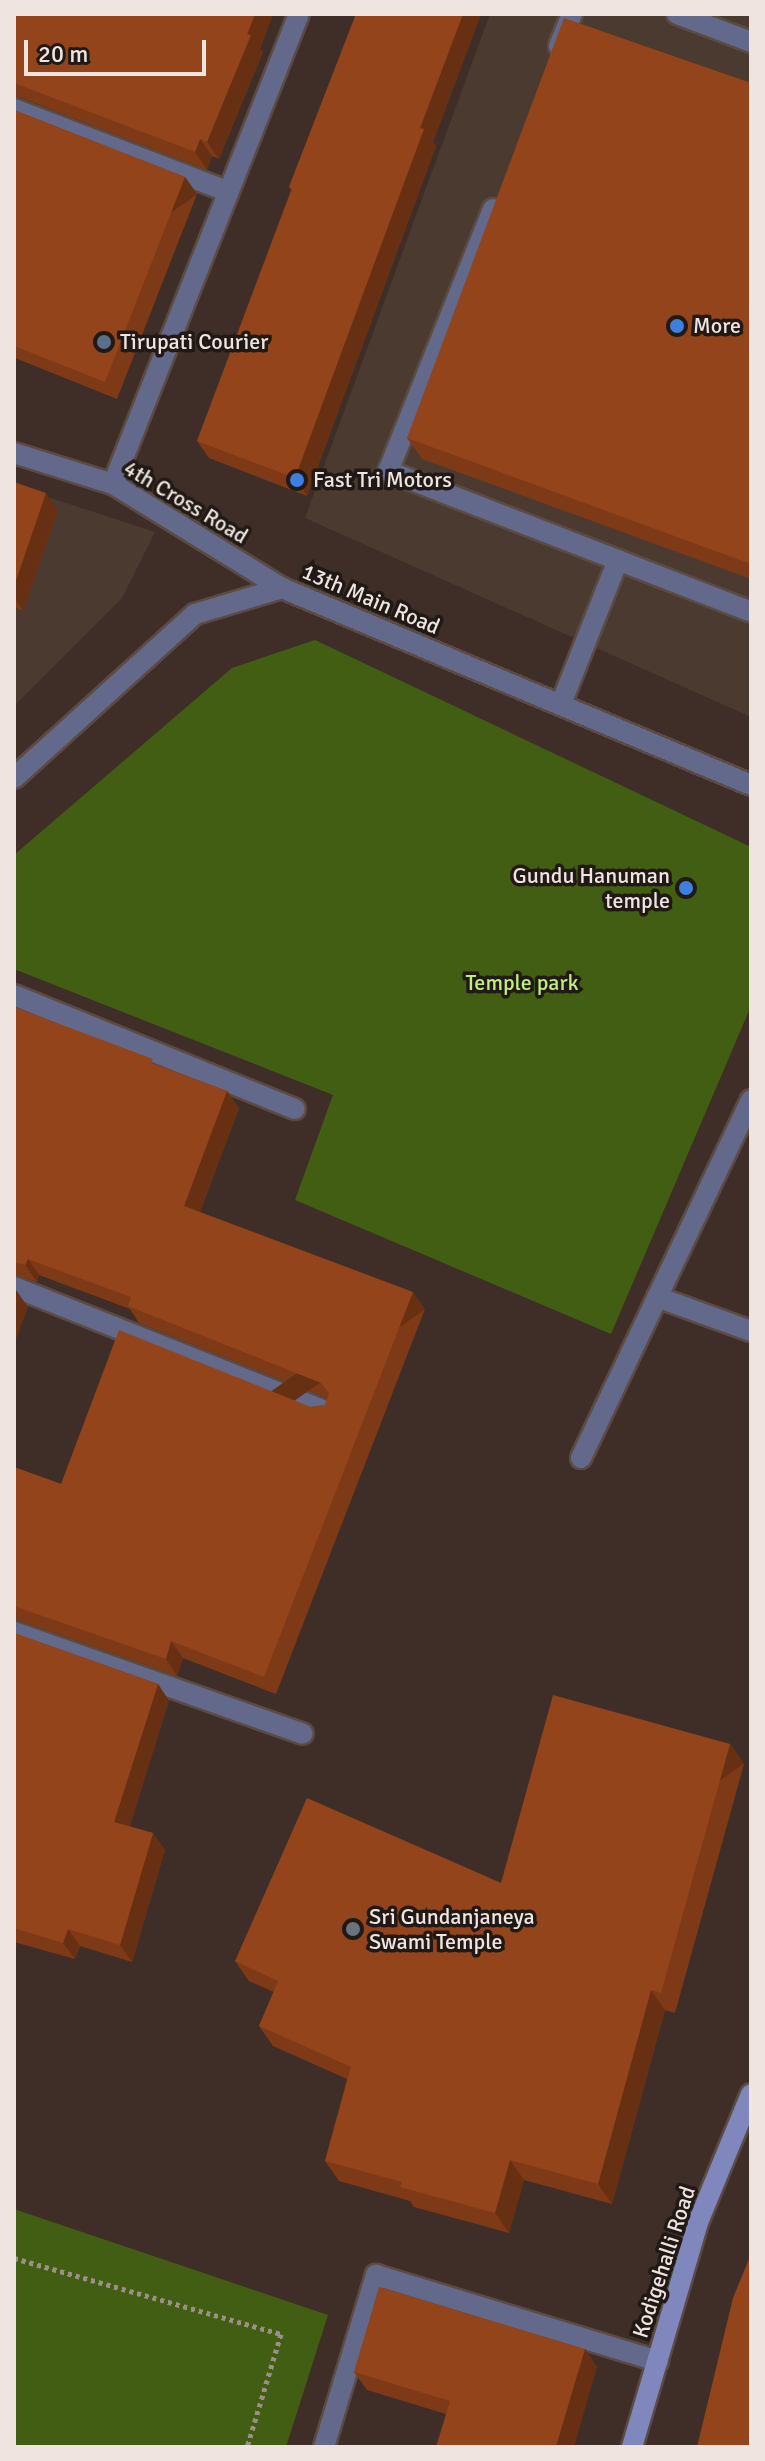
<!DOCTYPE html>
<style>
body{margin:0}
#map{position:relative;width:765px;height:2461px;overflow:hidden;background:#3f2e27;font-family:Signika,sans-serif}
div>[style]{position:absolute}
.commercial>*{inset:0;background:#4a3a2f}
.green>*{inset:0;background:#425e12}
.path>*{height:5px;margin-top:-2.5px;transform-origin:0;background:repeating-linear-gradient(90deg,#9c8e88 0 4px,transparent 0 8px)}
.roads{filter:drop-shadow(2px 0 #5b4b44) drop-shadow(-2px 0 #5b4b44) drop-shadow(0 2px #5b4b44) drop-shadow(0 -2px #5b4b44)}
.service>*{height:20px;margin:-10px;padding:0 10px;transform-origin:10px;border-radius:10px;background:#63698b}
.minor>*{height:20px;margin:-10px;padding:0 10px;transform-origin:10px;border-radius:10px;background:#63698b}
.tertiary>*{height:20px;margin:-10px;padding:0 10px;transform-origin:10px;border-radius:10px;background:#63698b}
.secondary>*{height:20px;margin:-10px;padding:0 10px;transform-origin:10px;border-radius:10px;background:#7f87bd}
.wall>*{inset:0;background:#7e3a16}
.shaded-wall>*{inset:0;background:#673012;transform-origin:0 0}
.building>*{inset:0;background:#93441a}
.dots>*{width:22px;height:22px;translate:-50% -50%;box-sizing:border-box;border:4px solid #201915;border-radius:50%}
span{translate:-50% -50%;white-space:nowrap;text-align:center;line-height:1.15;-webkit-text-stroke:7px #201915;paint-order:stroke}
.poi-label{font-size:22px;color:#efe4df}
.left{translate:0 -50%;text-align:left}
.right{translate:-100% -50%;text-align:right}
.street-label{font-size:22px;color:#efe4df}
.park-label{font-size:22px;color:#bfee7e}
.frame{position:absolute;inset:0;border:16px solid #efe4df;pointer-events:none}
.scale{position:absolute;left:24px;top:40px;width:182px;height:36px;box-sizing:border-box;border:4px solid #efe4df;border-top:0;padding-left:10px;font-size:24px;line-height:28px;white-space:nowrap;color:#efe4df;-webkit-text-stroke:6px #201915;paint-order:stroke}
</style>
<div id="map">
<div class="commercial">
<div style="clip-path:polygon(490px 14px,751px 14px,751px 717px,305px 518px)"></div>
<div style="clip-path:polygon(14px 486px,155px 532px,122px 598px,14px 706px)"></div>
</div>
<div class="green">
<div style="clip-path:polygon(315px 640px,751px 847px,751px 1006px,611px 1334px,295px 1200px,333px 1095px,14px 969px,14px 855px,232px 668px)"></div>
<div style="clip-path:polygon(14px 2209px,328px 2315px,286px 2447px,14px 2447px)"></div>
</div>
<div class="path">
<div style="left:14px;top:2258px;width:278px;rotate:15.9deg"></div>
<div style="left:281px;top:2334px;width:118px;rotate:106.7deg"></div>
</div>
<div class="roads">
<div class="service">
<div style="left:677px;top:14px;width:79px;rotate:20.7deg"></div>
<div style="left:559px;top:46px;width:35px;rotate:-68deg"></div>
<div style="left:493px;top:209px;width:282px;rotate:111.8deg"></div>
<div style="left:388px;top:471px;width:389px;rotate:21.2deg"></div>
<div style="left:561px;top:704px;width:155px;rotate:-68.4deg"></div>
<div style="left:657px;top:1297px;width:100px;rotate:19.9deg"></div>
<div style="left:581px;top:1458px;width:396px;rotate:-64.6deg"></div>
</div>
<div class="minor">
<div style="left:14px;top:109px;width:230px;rotate:21.1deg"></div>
<div style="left:14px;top:453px;width:104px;rotate:17.4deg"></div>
<div style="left:113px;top:484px;width:198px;rotate:31.6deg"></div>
<div style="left:113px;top:484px;width:505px;rotate:-68.41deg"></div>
<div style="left:14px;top:995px;width:303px;rotate:22.1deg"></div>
<div style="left:14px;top:1287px;width:338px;rotate:21.7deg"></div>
<div style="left:14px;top:1632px;width:306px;rotate:19.4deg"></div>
<div style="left:324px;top:2447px;width:180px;rotate:-73.2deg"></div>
<div style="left:376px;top:2275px;width:295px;rotate:17deg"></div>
</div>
<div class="tertiary">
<div style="left:14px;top:778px;width:244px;rotate:-42.2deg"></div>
<div style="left:195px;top:614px;width:91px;rotate:-16.6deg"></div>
<div style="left:282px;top:588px;width:509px;rotate:22.78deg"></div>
</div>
<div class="secondary">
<div style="left:632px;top:2447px;width:237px;rotate:-73.6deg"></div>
<div style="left:699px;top:2220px;width:136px;rotate:-67.6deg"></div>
</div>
</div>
<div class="wall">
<div style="clip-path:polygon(14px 14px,273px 14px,260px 49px,263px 52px,219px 159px,212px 156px,207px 170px,19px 97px,14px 97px)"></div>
<div style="clip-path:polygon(356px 14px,481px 14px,433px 142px,436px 146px,307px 496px,209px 458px,197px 441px,291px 190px,289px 187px)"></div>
<div style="clip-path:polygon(751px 83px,751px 579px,422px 459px,407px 438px)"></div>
<div style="clip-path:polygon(14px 110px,185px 177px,197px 194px,117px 399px,15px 358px,14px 360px)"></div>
<div style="clip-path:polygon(14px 482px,58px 510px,23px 611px,14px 607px)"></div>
<div style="clip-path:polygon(14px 1007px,157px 1065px,227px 1091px,239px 1108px,200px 1212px,425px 1309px,276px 1694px,183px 1658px,177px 1676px,18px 1620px,14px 1620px,14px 1467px,61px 1484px,311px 1407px,325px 1405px,327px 1398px,139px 1323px,130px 1309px,39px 1275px,37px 1282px,14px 1274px)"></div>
<div style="clip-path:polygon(14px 1633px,158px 1684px,169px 1701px,129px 1826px,153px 1833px,165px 1850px,132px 1962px,80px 1946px,75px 1959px,14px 1942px)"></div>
<div style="clip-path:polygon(730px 1744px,744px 1764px,675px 2013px,665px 2010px,612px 2204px,524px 2180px,509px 2233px,414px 2207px,410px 2201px,339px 2181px,325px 2161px,347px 2079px,273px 2046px,259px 2026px,274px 1992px,249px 1981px,235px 1961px,501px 1883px)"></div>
<div style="clip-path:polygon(585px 2349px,597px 2367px,446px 2414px,367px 2390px,354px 2372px)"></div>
</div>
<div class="shaded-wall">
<div style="clip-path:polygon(255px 14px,273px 14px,260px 49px,263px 52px,219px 159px,207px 142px)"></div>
<div style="clip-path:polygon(463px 14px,481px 14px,433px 142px,436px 146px,307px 496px,295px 478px,420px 128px)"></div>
<div style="clip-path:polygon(200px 139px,212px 156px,207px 170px,195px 152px)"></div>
<div style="left:185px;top:177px;width:21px;height:220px;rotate:55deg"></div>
<div style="clip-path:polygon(46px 493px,58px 510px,23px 611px,14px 597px,14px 586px)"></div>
<div style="clip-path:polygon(227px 1091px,239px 1108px,196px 1223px,184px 1206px)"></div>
<div style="clip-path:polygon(28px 1259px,39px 1275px,37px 1282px,25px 1265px)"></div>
<div style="clip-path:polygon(16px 1290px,28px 1307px,14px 1345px,14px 1296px)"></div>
<div style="left:413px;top:1292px;width:21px;height:413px;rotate:55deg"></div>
<div style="clip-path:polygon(171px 1641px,183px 1658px,177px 1676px,166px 1659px)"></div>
<div style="clip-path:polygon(158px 1684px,169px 1701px,126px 1839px,114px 1822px)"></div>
<div style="left:730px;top:1744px;width:24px;height:258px;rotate:55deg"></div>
<div style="clip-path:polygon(153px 1833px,165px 1850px,132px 1962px,120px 1945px)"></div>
<div style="clip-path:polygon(68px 1929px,80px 1946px,75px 1959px,63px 1943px)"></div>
<div style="clip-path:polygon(651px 1990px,665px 2010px,612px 2204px,598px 2184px)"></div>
<div style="clip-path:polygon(510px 2160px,524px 2180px,509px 2233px,495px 2213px)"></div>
<div style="clip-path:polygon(585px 2349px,597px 2367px,574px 2447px,556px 2447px)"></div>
</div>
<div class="building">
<div style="clip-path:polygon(14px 14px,255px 14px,247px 34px,251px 35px,207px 142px,200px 139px,195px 152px,14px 83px)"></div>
<div style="clip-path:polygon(356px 14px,463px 14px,420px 128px,424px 129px,295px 478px,197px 441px,292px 189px,289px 187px)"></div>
<div style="clip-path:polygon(564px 18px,751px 83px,751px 564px,407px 438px)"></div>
<div style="clip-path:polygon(14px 110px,185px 177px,105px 382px,14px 346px)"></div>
<div style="clip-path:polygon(14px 482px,46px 493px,14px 586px)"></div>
<div style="clip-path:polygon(14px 1007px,153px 1059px,151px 1063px,227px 1091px,184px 1206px,413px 1292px,264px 1677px,171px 1641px,166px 1659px,14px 1606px,14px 1467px,61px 1484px,119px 1330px,311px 1407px,325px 1405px,329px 1393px,321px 1383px,128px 1306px,131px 1297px,28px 1259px,25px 1265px,14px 1262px)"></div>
<div style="clip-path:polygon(14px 1633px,158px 1684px,114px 1822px,153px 1833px,120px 1945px,68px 1929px,63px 1943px,14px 1928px)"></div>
<div style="clip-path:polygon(553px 1695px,730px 1744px,661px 1993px,651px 1990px,598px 2184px,510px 2160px,495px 2213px,400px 2187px,402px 2182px,325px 2161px,351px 2067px,259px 2026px,278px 1981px,235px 1961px,307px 1798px,501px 1883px)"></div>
<div style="clip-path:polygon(751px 2254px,751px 2447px,697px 2447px,733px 2298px)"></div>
<div style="clip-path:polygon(379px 2287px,585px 2349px,556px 2447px,436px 2447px,450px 2401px,354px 2372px)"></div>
</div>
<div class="dots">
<div style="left:677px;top:326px;background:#3f7fe0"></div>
<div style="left:104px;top:342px;background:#5c6f8a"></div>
<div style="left:297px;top:480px;background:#3f7fe0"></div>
<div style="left:686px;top:888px;background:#3f7fe0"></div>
<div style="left:353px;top:1929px;background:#6b7280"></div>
</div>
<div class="poi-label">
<span class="left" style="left:693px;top:326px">More</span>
<span class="left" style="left:120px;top:342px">Tirupati Courier</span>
<span class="left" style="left:313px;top:480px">Fast Tri Motors</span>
<span class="right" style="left:670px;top:888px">Gundu Hanuman<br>temple</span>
<span class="left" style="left:369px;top:1929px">Sri Gundanjaneya<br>Swami Temple</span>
</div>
<div class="street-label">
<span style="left:186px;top:502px;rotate:31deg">4th Cross Road</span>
<span style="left:371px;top:599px;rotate:23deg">13th Main Road</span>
<span style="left:664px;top:2262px;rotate:-72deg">Kodigehalli Road</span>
</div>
<div class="park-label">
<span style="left:522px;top:983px">Temple park</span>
</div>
<div class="frame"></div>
<div class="scale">20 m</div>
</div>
